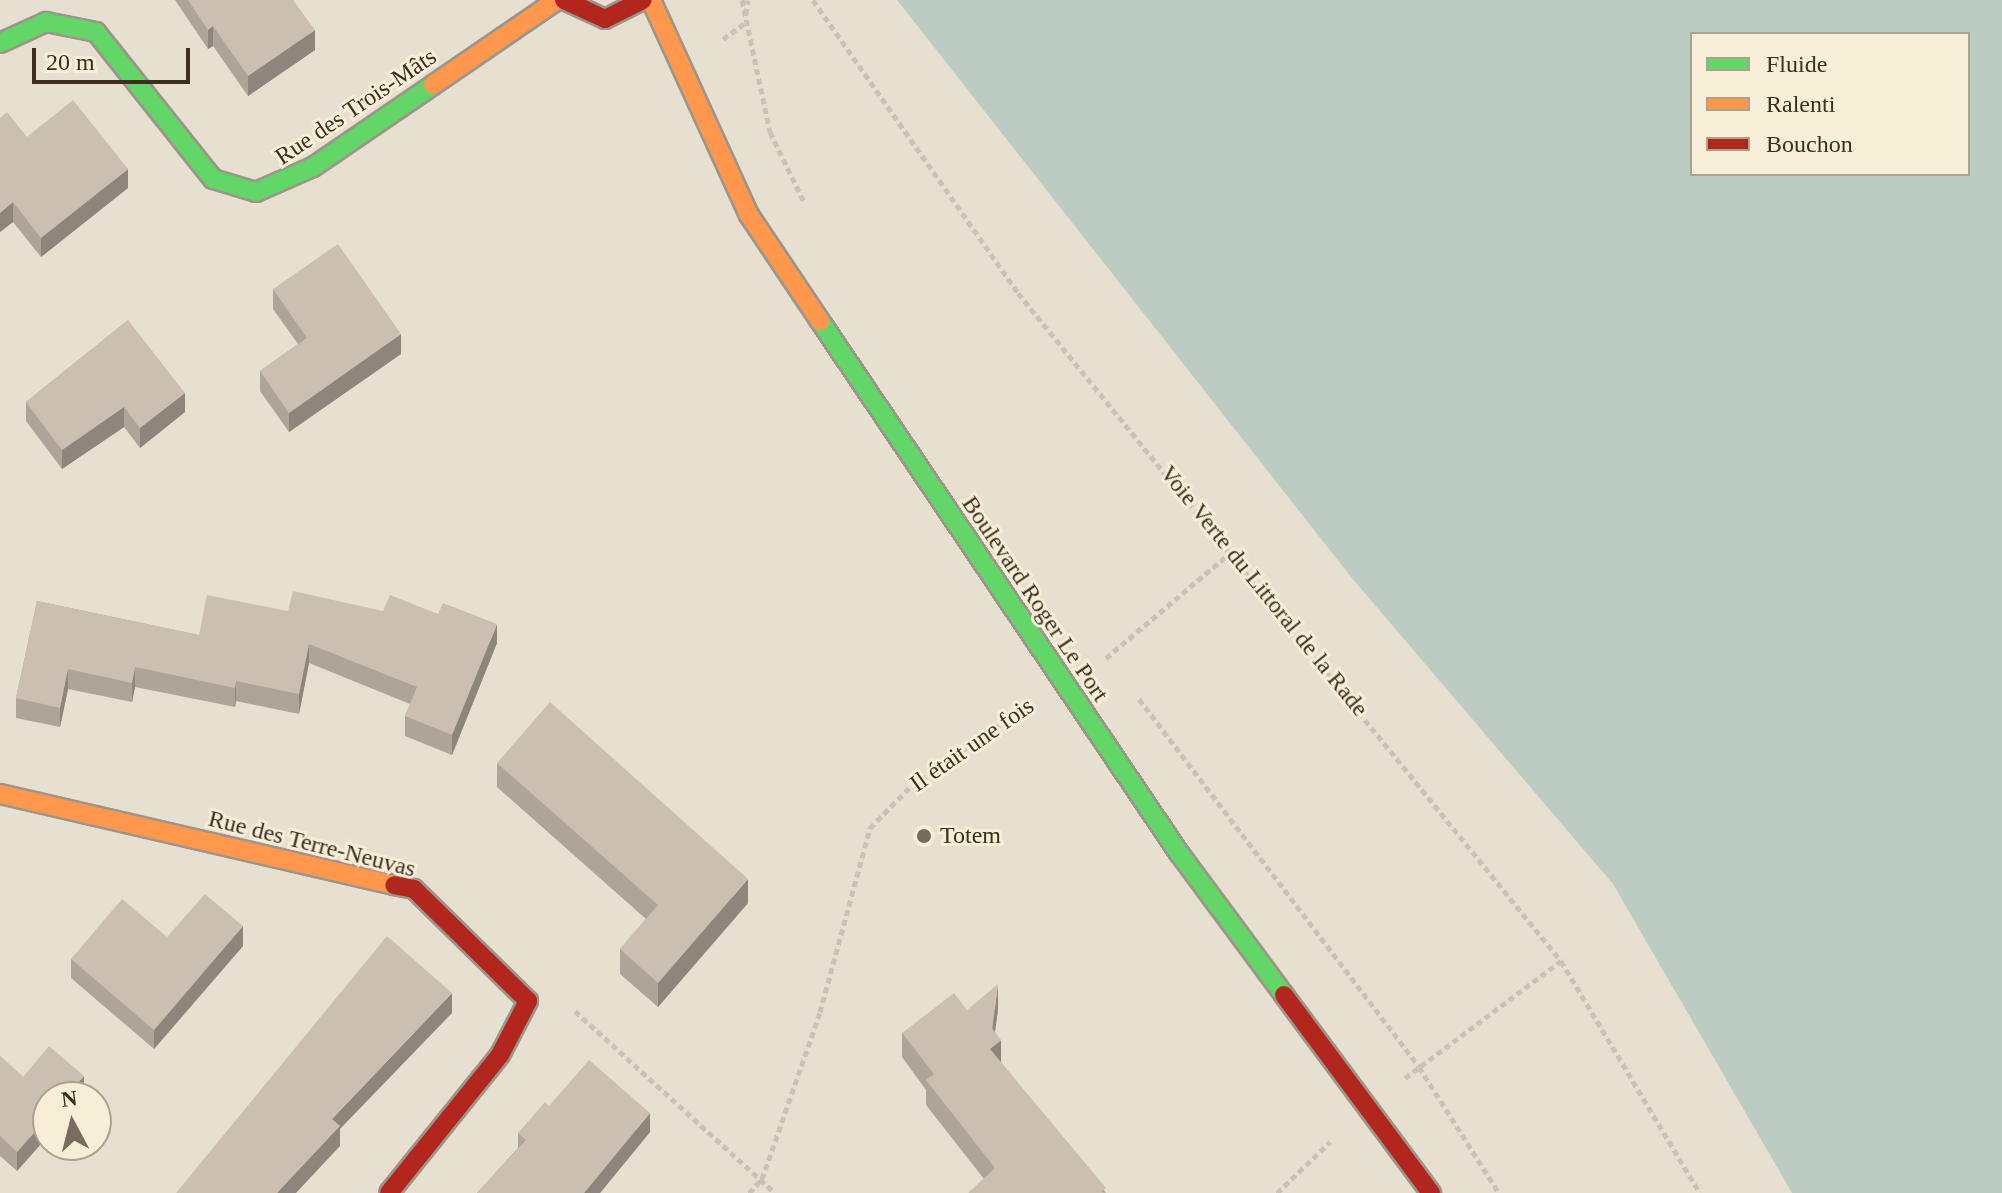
<!DOCTYPE html>
<meta charset="utf-8">
<style>
body{margin:0}
#map{position:relative;width:2002px;height:1193px;overflow:hidden;background:#e7e0d1;font-family:"Times New Roman",serif}
div>[style]{position:absolute}
.water>*{inset:0;background:#bcccc2}
.path>*{height:5px;margin-top:-2.5px;transform-origin:0;background:repeating-linear-gradient(90deg,#c8c2b9 0 6px,transparent 0 10px)}
.roads{filter:drop-shadow(2px 0 #9c958a) drop-shadow(-2px 0 #9c958a) drop-shadow(0 2px #9c958a) drop-shadow(0 -2px #9c958a)}
.fast>*{height:18px;margin:-9px;padding:0 9px;transform-origin:9px;border-radius:9px;background:#63d668}
.slow>*{height:18px;margin:-9px;padding:0 9px;transform-origin:9px;border-radius:9px;background:#ff974d}
.jam>*{height:18px;margin:-9px;padding:0 9px;transform-origin:9px;border-radius:9px;background:#b3261e}
.wall>*{inset:0;background:#afa499}
.shaded-wall>*{inset:0;background:#8e867d}
.building>*{inset:0;background:#cbbfb2}
.dots>*{width:22px;height:22px;translate:-50% -50%;box-sizing:border-box;border:4px solid #f7eed8;border-radius:50%}
span{translate:-50% -50%;white-space:nowrap;text-align:center;line-height:1.15;-webkit-text-stroke:6px #f7eed8;paint-order:stroke}
.street-label{font-size:24px;color:#3d2e20}
.poi-label{font-size:24px;color:#3d2e20}
.left{translate:0 -50%;text-align:left}
.legend{position:absolute;left:1690px;top:32px;width:280px;height:144px;box-sizing:border-box;background:#f7eed8;border:2px solid #ada18e;margin:0;padding:10px 14px;list-style:none;font-size:24px;color:#3d2e20}
.legend li{display:flex;align-items:center;gap:16px;height:40px}
.legend b{width:40px;border:2px solid #ada18e}
.north{position:absolute;left:32px;top:1081px;width:80px;height:80px;box-sizing:border-box;background:#f7eed8;border:2px solid #ada18e;border-radius:50%;rotate:353deg;font-size:22px;font-weight:700;line-height:32px;text-align:center;color:#3d2e20}
.north::after{content:'';display:block;margin:auto;width:28px;height:36px;background:#786c5e;clip-path:polygon(50% 0,100% 100%,50% 72%,0 100%)}
.scale{position:absolute;left:32px;top:48px;width:158px;height:36px;box-sizing:border-box;border:4px solid #3d2e20;border-top:0;padding-left:10px;font-size:24px;line-height:28px;white-space:nowrap;color:#3d2e20;-webkit-text-stroke:6px #f7eed8;paint-order:stroke}
</style>
<div id="map">
<div class="water">
<div style="clip-path:polygon(evenodd,897px 0,2002px 0,2002px 1193px,1792px 1193px,1613px 884px,1351px 577px,897px 0,1692px 34px,1968px 34px,1968px 174px,1692px 174px,1692px 34px)"></div>
</div>
<div class="path">
<div style="left:742px;top:0;width:135px;rotate:78deg"></div>
<div style="left:770px;top:132px;width:80px;rotate:64.1deg"></div>
<div style="left:813px;top:0;width:358px;rotate:55deg"></div>
<div style="left:1018px;top:293px;width:861px;rotate:50.89deg"></div>
<div style="left:1561px;top:961px;width:270px;rotate:59.1deg"></div>
<div style="left:746px;top:14px;width:14px;rotate:-82deg"></div>
<div style="left:723px;top:39px;width:26px;rotate:-36deg"></div>
<div style="left:1106px;top:658px;width:167px;rotate:-40.2deg"></div>
<div style="left:1139px;top:699px;width:462px;rotate:52.7deg"></div>
<div style="left:1419px;top:1067px;width:149px;rotate:57.6deg"></div>
<div style="left:575px;top:1011px;width:270px;rotate:42.3deg"></div>
<div style="left:1405px;top:1078px;width:195px;rotate:-36.9deg"></div>
<div style="left:749px;top:1193px;width:19px;rotate:-47deg"></div>
<div style="left:762px;top:1179px;width:177px;rotate:-70.8deg"></div>
<div style="left:820px;top:1012px;width:191px;rotate:-74.8deg"></div>
<div style="left:870px;top:828px;width:60px;rotate:-45.7deg"></div>
<div style="left:912px;top:785px;width:135px;rotate:-34.4deg"></div>
<div style="left:1277px;top:1193px;width:74px;rotate:-43.9deg"></div>
</div>
<div class="roads">
<div class="fast">
<div style="left:0;top:43px;width:51px;rotate:-24.5deg"></div>
<div style="left:46px;top:22px;width:51px;rotate:11.3deg"></div>
<div style="left:96px;top:32px;width:188px;rotate:51.5deg"></div>
<div style="left:213px;top:179px;width:45px;rotate:16.8deg"></div>
<div style="left:256px;top:192px;width:62px;rotate:-23.7deg"></div>
<div style="left:313px;top:167px;width:145px;rotate:-34.3deg"></div>
<div style="left:820px;top:321px;width:642px;rotate:55.99deg"></div>
<div style="left:1179px;top:853px;width:177px;rotate:53.5deg"></div>
</div>
<div class="slow">
<div style="left:651px;top:0;width:236px;rotate:65.5deg"></div>
<div style="left:749px;top:215px;width:128px;rotate:56.2deg"></div>
<div style="left:433px;top:85px;width:150px;rotate:-34.4deg"></div>
<div style="left:0;top:794px;width:404px;rotate:13deg"></div>
</div>
<div class="jam">
<div style="left:564px;top:0;width:45px;rotate:24.9deg"></div>
<div style="left:605px;top:19px;width:42px;rotate:-26.6deg"></div>
<div style="left:1284px;top:995px;width:247px;rotate:53.4deg"></div>
<div style="left:389px;top:1193px;width:177px;rotate:-51.2deg"></div>
<div style="left:500px;top:1055px;width:61px;rotate:-62.6deg"></div>
<div style="left:528px;top:1001px;width:160px;rotate:-135.5deg"></div>
<div style="left:414px;top:889px;width:20px;rotate:-169deg"></div>
</div>
</div>
<div class="wall">
<div style="clip-path:polygon(175px 0,293px 0,315px 50px,248px 96px,213px 46px,208px 49px)"></div>
<div style="clip-path:polygon(0 118px,27px 137px,128px 188px,41px 257px,13px 222px,0 232px)"></div>
<div style="clip-path:polygon(273px 289px,401px 354px,289px 432px,260px 391px,260px 371px,298px 344px,273px 309px)"></div>
<div style="clip-path:polygon(128px 320px,185px 412px,140px 448px,124px 427px,62px 469px,26px 421px,26px 402px)"></div>
<div style="clip-path:polygon(37px 601px,199px 635px,288px 611px,497px 643px,452px 755px,405px 736px,405px 716px,410px 704px,309px 663px,299px 714px,236px 701px,235px 707px,135px 687px,132px 702px,68px 689px,60px 727px,16px 718px,16px 698px)"></div>
<div style="clip-path:polygon(497px 763px,748px 903px,658px 1007px,620px 974px,620px 949px,646px 919px,497px 787px)"></div>
<div style="clip-path:polygon(167px 937px,243px 946px,154px 1049px,71px 978px,71px 959px)"></div>
<div style="clip-path:polygon(998px 1009px,995px 1031px,1001px 1063px,1106px 1193px,984px 1179px,926px 1105px,926px 1090px,902px 1057px,902px 1033px,967px 1010px)"></div>
<div style="clip-path:polygon(0 1056px,23px 1077px,84px 1096px,48px 1097px,48px 1136px,17px 1171px,0 1156px)"></div>
<div style="clip-path:polygon(549px 1106px,650px 1132px,600px 1193px,477px 1193px,518px 1148px,518px 1133px)"></div>
</div>
<div class="shaded-wall">
<div style="clip-path:polygon(213px 26px,213px 46px,208px 49px,208px 30px)"></div>
<div style="clip-path:polygon(315px 30px,315px 50px,248px 96px,248px 76px)"></div>
<div style="clip-path:polygon(128px 169px,128px 188px,41px 257px,41px 238px)"></div>
<div style="clip-path:polygon(13px 202px,13px 222px,0 232px,0 213px)"></div>
<div style="clip-path:polygon(401px 334px,401px 354px,289px 432px,289px 413px)"></div>
<div style="clip-path:polygon(185px 393px,185px 412px,140px 448px,140px 428px)"></div>
<div style="clip-path:polygon(124px 407px,124px 427px,62px 469px,62px 450px)"></div>
<div style="clip-path:polygon(497px 624px,497px 643px,452px 755px,452px 735px)"></div>
<div style="clip-path:polygon(309px 644px,309px 663px,299px 714px,299px 694px)"></div>
<div style="clip-path:polygon(135px 667px,135px 687px,132px 702px,132px 683px)"></div>
<div style="clip-path:polygon(68px 669px,68px 689px,60px 727px,60px 708px)"></div>
<div style="clip-path:polygon(236px 681px,236px 701px,235px 707px,235px 688px)"></div>
<div style="clip-path:polygon(748px 879px,748px 903px,658px 1007px,658px 983px)"></div>
<div style="clip-path:polygon(243px 926px,243px 946px,154px 1049px,154px 1030px)"></div>
<div style="clip-path:polygon(998px 984px,998px 1009px,993px 1047px,1001px 1040px,1001px 1064px,990px 1049px)"></div>
<div style="clip-path:polygon(452px 993px,452px 1013px,340px 1129px,340px 1146px,296px 1193px,277px 1193px,332px 1119px)"></div>
<div style="clip-path:polygon(84px 1076px,84px 1096px,65px 1097px)"></div>
<div style="clip-path:polygon(650px 1113px,650px 1132px,600px 1193px,584px 1193px)"></div>
<div style="clip-path:polygon(48px 1117px,48px 1136px,17px 1171px,17px 1152px)"></div>
</div>
<div class="building">
<div style="clip-path:polygon(188px 0,293px 0,315px 30px,248px 76px,213px 26px,208px 30px)"></div>
<div style="clip-path:polygon(73px 100px,128px 169px,41px 238px,13px 202px,0 213px,0 118px,7px 112px,27px 137px)"></div>
<div style="clip-path:polygon(338px 244px,401px 334px,289px 413px,260px 371px,307px 338px,273px 289px)"></div>
<div style="clip-path:polygon(128px 320px,185px 393px,140px 428px,124px 407px,62px 450px,26px 402px)"></div>
<div style="clip-path:polygon(293px 591px,383px 611px,390px 595px,438px 614px,443px 603px,497px 624px,452px 735px,405px 716px,417px 687px,309px 644px,299px 694px,236px 681px,235px 688px,135px 667px,132px 683px,68px 669px,60px 708px,16px 698px,37px 601px,199px 635px,207px 595px,288px 611px)"></div>
<div style="clip-path:polygon(550px 702px,748px 879px,658px 983px,620px 949px,658px 905px,497px 763px)"></div>
<div style="clip-path:polygon(205px 894px,243px 926px,154px 1030px,71px 959px,122px 899px,167px 937px)"></div>
<div style="clip-path:polygon(387px 936px,452px 993px,332px 1119px,340px 1126px,277px 1193px,176px 1193px)"></div>
<div style="clip-path:polygon(998px 984px,992px 1028px,1001px 1040px,990px 1049px,1106px 1188px,1100px 1193px,968px 1193px,995px 1168px,926px 1080px,934px 1074px,902px 1033px,954px 993px,967px 1010px)"></div>
<div style="clip-path:polygon(49px 1046px,84px 1076px,65px 1097px,48px 1097px,48px 1117px,17px 1152px,0 1136px,0 1056px,23px 1077px)"></div>
<div style="clip-path:polygon(589px 1060px,650px 1113px,584px 1193px,477px 1193px,526px 1140px,518px 1133px,545px 1102px,549px 1106px)"></div>
</div>
<div class="dots">
<div style="left:924px;top:836px;background:#786c5e"></div>
</div>
<div class="street-label">
<span style="left:356px;top:107px;rotate:-34deg">Rue des Trois-Mâts</span>
<span style="left:1264px;top:591px;rotate:51deg">Voie Verte du Littoral de la Rade</span>
<span style="left:1035px;top:599px;rotate:56deg">Boulevard Roger Le Port</span>
<span style="left:972px;top:745px;rotate:-35deg">Il était une fois</span>
<span style="left:312px;top:844px;rotate:14deg">Rue des Terre-Neuvas</span>
</div>
<div class="poi-label">
<span class="left" style="left:940px;top:836px">Totem</span>
</div>
<ul class="legend">
<li><b style="height:10px;background:#63d668"></b>Fluide</li>
<li><b style="height:10px;background:#ff974d"></b>Ralenti</li>
<li><b style="height:10px;background:#b3261e"></b>Bouchon</li>
</ul>
<div class="north">N</div>
<div class="scale">20 m</div>
</div>
